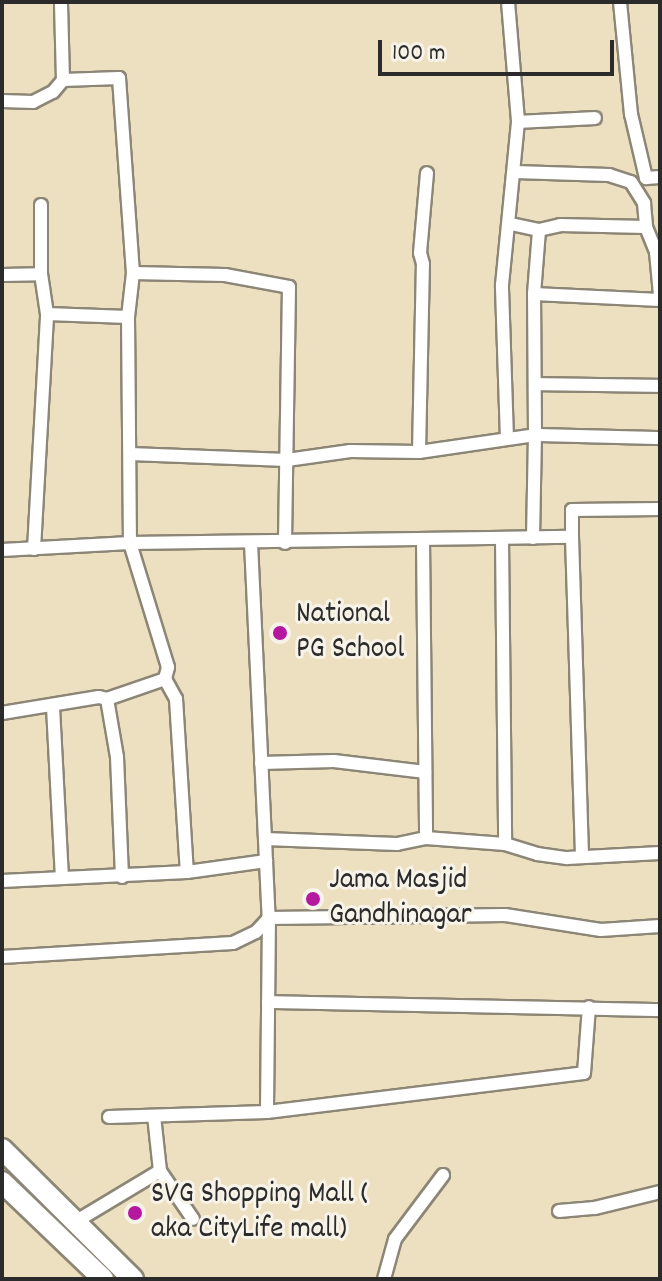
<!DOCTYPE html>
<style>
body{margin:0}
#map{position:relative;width:662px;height:1281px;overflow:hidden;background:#ede0c0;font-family:Dekko,sans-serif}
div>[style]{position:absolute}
.roads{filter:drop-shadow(2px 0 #8c8676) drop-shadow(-2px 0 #8c8676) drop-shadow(0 2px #8c8676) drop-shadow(0 -2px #8c8676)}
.minor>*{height:12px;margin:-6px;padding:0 6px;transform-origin:6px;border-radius:6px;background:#fff}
.primary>*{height:20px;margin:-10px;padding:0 10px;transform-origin:10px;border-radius:10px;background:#fff}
.dots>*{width:22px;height:22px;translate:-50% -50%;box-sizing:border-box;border:4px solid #f7f3e8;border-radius:50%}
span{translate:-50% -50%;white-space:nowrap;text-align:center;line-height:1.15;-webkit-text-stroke:6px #f7f3e8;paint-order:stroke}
.poi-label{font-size:30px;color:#2b2b2b}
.left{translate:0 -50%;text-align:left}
.frame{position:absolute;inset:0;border:4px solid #2b2b2b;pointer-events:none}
.scale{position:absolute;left:378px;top:40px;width:236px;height:36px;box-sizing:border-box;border:4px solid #2b2b2b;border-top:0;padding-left:10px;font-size:24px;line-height:28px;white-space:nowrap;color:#2b2b2b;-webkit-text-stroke:6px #f7f3e8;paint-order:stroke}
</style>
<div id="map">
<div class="roads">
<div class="minor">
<div style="left:508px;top:2px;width:120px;rotate:85.2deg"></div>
<div style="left:620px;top:2px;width:113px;rotate:84.4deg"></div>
<div style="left:631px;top:114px;width:66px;rotate:76.8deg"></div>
<div style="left:646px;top:178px;width:14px;rotate:-4deg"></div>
<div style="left:63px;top:80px;width:56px;rotate:-2deg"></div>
<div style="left:119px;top:78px;width:196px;rotate:85.9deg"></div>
<div style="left:133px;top:273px;width:44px;rotate:96.5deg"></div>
<div style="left:128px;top:317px;width:226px;rotate:89.5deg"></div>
<div style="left:130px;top:543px;width:130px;rotate:73deg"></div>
<div style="left:168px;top:667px;width:12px;rotate:104deg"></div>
<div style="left:165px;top:679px;width:23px;rotate:61deg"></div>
<div style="left:176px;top:699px;width:173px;rotate:86.4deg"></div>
<div style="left:2px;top:101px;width:31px;rotate:2deg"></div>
<div style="left:33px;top:102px;width:22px;rotate:-27deg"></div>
<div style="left:53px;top:92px;width:16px;rotate:-50deg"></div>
<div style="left:63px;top:80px;width:78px;rotate:-91.5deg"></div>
<div style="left:515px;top:172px;width:94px;rotate:1.8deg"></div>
<div style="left:609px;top:175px;width:23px;rotate:18deg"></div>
<div style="left:631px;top:182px;width:25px;rotate:58deg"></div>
<div style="left:644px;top:203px;width:24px;rotate:85deg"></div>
<div style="left:646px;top:227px;width:27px;rotate:68deg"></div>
<div style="left:511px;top:224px;width:29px;rotate:12deg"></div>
<div style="left:539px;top:230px;width:22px;rotate:-13deg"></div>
<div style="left:560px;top:225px;width:86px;rotate:1.3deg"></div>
<div style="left:660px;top:252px;width:4px;rotate:180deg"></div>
<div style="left:656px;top:252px;width:43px;rotate:84.7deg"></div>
<div style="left:133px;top:273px;width:92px;rotate:1.2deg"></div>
<div style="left:225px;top:275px;width:65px;rotate:10.6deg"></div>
<div style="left:289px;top:287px;width:256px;rotate:90.9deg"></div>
<div style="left:2px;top:275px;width:39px;rotate:-1deg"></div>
<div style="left:534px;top:294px;width:126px;rotate:2.7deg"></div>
<div style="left:47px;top:314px;width:81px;rotate:2.1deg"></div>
<div style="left:536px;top:384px;width:124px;rotate:0.9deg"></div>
<div style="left:507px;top:439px;width:154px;rotate:-91.9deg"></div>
<div style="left:502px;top:285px;width:164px;rotate:-84.4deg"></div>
<div style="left:518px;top:122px;width:77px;rotate:-3deg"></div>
<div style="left:419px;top:452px;width:188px;rotate:-88.8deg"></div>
<div style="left:423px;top:264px;width:11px;rotate:-105deg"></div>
<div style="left:420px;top:253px;width:80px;rotate:-85deg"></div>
<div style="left:130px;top:454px;width:157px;rotate:2.2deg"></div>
<div style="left:287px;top:460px;width:64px;rotate:-8.1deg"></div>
<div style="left:350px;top:451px;width:69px;rotate:0.8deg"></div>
<div style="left:419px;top:452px;width:117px;rotate:-8.3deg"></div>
<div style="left:535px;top:435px;width:141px;rotate:-90.4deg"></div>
<div style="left:534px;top:294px;width:64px;rotate:-85.5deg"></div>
<div style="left:572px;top:537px;width:318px;rotate:88.2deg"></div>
<div style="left:533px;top:538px;width:103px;rotate:-88.9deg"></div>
<div style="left:535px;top:435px;width:125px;rotate:1.4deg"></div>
<div style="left:502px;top:539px;width:305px;rotate:89.4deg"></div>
<div style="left:423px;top:540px;width:298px;rotate:89.4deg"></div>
<div style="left:251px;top:543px;width:375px;rotate:87.3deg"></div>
<div style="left:269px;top:918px;width:194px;rotate:90.6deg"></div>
<div style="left:34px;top:549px;width:235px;rotate:-86.8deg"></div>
<div style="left:47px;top:314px;width:40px;rotate:-98.5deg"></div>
<div style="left:41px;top:274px;width:69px;rotate:-90deg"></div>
<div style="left:2px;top:550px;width:128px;rotate:-3.1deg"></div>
<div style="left:130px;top:543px;width:442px;rotate:-0.8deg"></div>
<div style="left:572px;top:537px;width:27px;rotate:-90deg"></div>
<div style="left:572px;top:510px;width:88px;rotate:-0.7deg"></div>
<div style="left:107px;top:699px;width:59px;rotate:80.2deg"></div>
<div style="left:117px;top:757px;width:120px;rotate:87.6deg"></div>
<div style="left:53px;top:707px;width:171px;rotate:87deg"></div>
<div style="left:2px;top:713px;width:98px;rotate:-9.4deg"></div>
<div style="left:99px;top:697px;width:8px;rotate:14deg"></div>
<div style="left:107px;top:699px;width:61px;rotate:-19deg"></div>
<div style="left:261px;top:763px;width:73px;rotate:-1.6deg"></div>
<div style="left:334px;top:761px;width:92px;rotate:6.9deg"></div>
<div style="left:265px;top:839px;width:132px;rotate:2.2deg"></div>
<div style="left:397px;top:844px;width:30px;rotate:-12deg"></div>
<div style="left:426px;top:838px;width:79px;rotate:4.3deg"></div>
<div style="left:505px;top:844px;width:34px;rotate:17deg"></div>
<div style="left:537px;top:854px;width:30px;rotate:8deg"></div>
<div style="left:567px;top:858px;width:93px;rotate:-3.1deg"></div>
<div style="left:2px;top:881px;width:185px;rotate:-2.8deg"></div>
<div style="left:187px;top:872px;width:80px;rotate:-7.9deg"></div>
<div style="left:2px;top:957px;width:231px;rotate:-3.5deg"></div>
<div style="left:233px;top:943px;width:25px;rotate:-26deg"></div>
<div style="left:256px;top:932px;width:19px;rotate:-47deg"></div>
<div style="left:269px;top:918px;width:236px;rotate:-0.7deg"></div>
<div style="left:505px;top:915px;width:97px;rotate:8.9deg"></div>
<div style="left:601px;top:930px;width:59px;rotate:-3.9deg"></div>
<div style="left:268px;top:1002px;width:392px;rotate:1.2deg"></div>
<div style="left:109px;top:1117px;width:158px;rotate:-1.8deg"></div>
<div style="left:267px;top:1112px;width:319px;rotate:-7deg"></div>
<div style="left:584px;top:1073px;width:66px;rotate:-85.7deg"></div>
<div style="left:160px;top:1171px;width:58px;rotate:55.5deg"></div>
<div style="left:559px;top:1211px;width:36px;rotate:-5deg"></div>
<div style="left:595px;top:1208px;width:67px;rotate:-13.8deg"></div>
<div style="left:75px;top:1222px;width:99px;rotate:-31deg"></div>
<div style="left:160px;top:1171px;width:55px;rotate:-96.2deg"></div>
<div style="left:384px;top:1279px;width:41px;rotate:-74.6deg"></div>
<div style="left:395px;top:1239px;width:80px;rotate:-53.1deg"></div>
</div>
<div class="primary">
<div style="left:2px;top:1149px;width:185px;rotate:44.8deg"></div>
<div style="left:2px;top:1182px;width:140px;rotate:43.8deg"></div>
</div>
</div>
<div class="dots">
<div style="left:280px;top:633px;background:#b5179e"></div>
<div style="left:313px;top:899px;background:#b5179e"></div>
<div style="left:135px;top:1213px;background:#b5179e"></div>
</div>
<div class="poi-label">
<span class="left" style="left:296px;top:633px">National<br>PG School</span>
<span class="left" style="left:329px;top:899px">Jama Masjid<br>Gandhinagar</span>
<span class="left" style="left:151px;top:1213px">SVG Shopping Mall (<br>aka CityLife mall)</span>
</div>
<div class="frame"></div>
<div class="scale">100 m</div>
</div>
